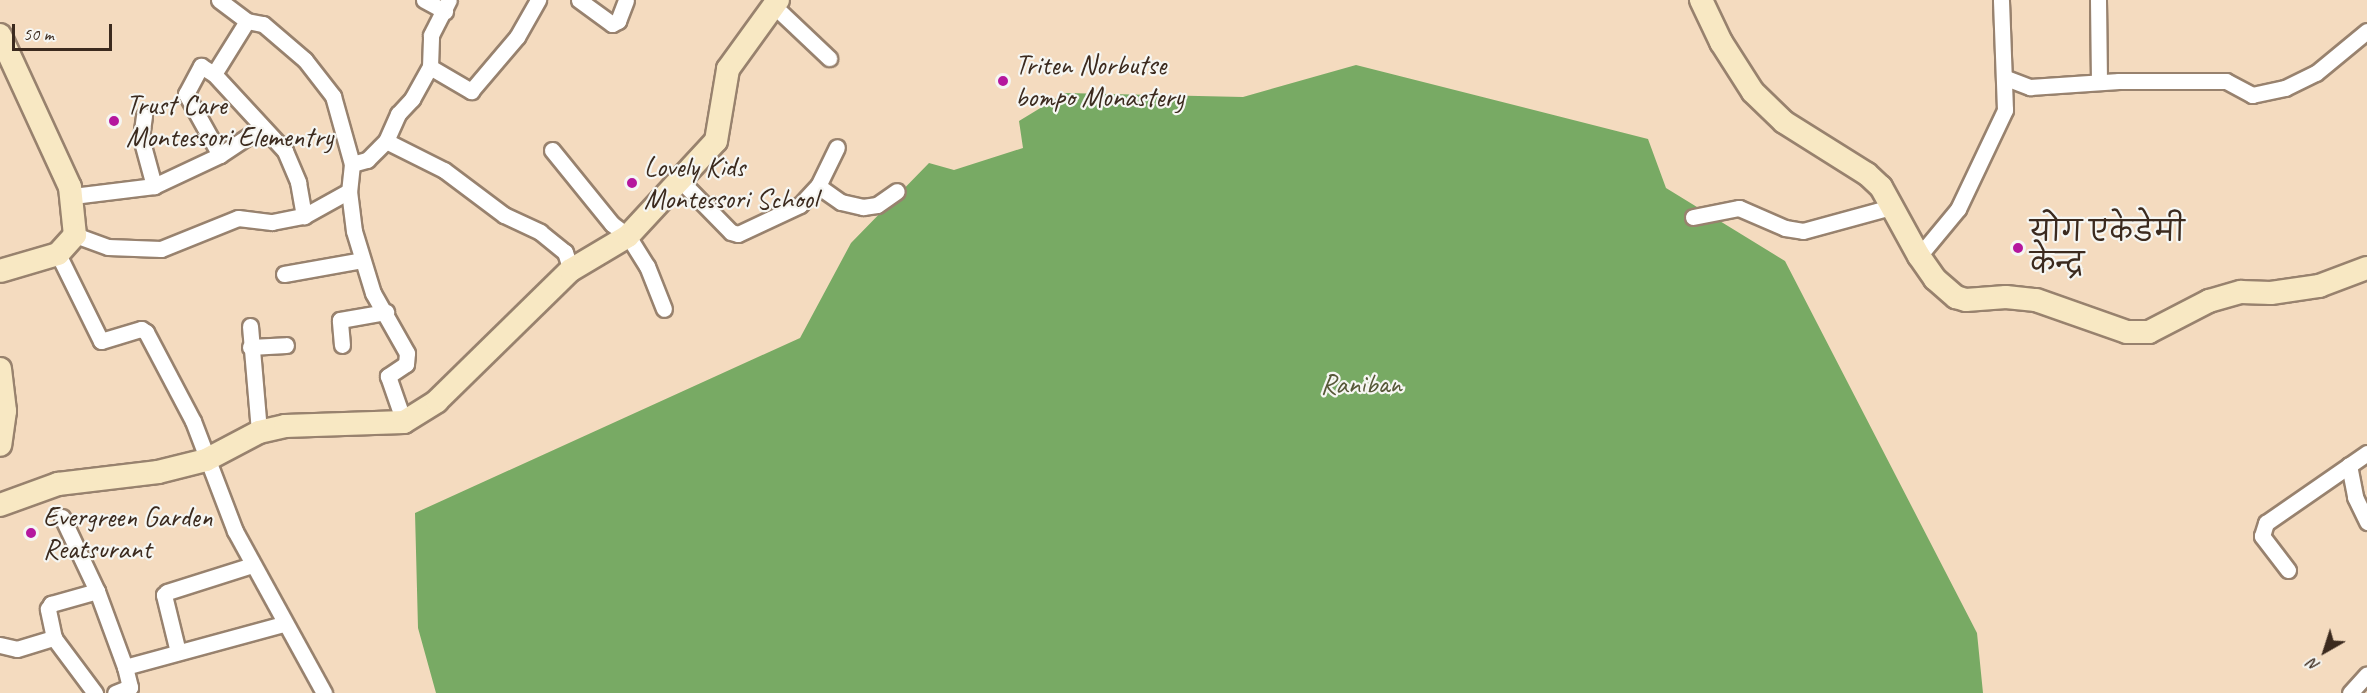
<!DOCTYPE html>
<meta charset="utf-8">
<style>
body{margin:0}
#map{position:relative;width:2367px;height:693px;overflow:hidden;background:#f4dbbf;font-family:Caveat,"Playpen Sans Deva",sans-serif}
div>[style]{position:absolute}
.forest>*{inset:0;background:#78aa64}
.roads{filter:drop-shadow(2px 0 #98826e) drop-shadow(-2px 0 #98826e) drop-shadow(0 2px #98826e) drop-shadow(0 -2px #98826e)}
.street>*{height:15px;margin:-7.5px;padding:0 7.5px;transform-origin:7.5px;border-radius:7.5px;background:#fff}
.secondary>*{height:22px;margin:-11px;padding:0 11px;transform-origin:11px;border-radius:11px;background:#f8e8c3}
.dots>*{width:16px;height:16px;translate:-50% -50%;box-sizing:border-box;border:3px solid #f6f6f2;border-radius:50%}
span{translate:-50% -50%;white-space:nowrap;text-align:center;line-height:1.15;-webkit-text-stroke:4.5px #f6f6f2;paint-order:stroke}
.poi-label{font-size:28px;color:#3b2a1e}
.left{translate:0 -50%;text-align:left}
.park-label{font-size:28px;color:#565837}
.north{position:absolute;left:2295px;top:621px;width:60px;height:60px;-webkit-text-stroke:4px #f6f6f2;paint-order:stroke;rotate:219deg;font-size:16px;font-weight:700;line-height:24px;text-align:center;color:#3b2a1e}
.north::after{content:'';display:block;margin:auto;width:21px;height:27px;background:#3b2a1e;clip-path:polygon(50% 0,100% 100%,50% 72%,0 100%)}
.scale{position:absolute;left:12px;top:24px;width:100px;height:27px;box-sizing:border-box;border:3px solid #3b2a1e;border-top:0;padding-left:8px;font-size:18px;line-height:21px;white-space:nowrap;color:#3b2a1e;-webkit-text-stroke:4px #f6f6f2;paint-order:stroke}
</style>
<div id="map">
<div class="forest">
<div style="clip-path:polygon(1356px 65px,1648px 139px,1666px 188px,1785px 261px,1977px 633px,1983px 693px,436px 693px,418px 628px,415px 513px,800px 338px,851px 243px,929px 163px,954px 170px,1023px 148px,1019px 121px,1065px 93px,1243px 97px)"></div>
</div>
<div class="roads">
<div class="street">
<div style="left:219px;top:0;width:35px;rotate:37deg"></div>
<div style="left:247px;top:21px;width:16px;rotate:11deg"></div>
<div style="left:263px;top:24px;width:55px;rotate:40.6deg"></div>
<div style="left:305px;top:60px;width:46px;rotate:52.1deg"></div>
<div style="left:333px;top:96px;width:71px;rotate:74.4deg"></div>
<div style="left:352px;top:164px;width:27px;rotate:96deg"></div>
<div style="left:349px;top:191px;width:40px;rotate:82.9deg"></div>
<div style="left:354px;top:231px;width:65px;rotate:73deg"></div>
<div style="left:373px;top:293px;width:69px;rotate:60.5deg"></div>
<div style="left:407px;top:353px;width:11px;rotate:95deg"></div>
<div style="left:406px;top:364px;width:22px;rotate:146deg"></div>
<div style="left:388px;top:376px;width:49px;rotate:70.8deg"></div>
<div style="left:424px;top:0;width:24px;rotate:28deg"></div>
<div style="left:579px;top:0;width:41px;rotate:36deg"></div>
<div style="left:612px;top:24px;width:7px;rotate:-27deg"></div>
<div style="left:618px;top:21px;width:22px;rotate:-69deg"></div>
<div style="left:2098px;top:0;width:82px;rotate:89.3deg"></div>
<div style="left:774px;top:6px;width:76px;rotate:43.4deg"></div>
<div style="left:430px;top:67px;width:48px;rotate:30.3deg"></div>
<div style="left:471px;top:91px;width:71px;rotate:-49.6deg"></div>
<div style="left:517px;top:37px;width:43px;rotate:-60.4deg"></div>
<div style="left:214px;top:74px;width:105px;rotate:47.3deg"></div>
<div style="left:285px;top:151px;width:34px;rotate:67deg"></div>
<div style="left:298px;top:182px;width:35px;rotate:80deg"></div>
<div style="left:304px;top:216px;width:51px;rotate:-29.1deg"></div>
<div style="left:2006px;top:78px;width:26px;rotate:21deg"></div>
<div style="left:2030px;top:87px;width:89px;rotate:-3.9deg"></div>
<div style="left:2119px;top:81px;width:107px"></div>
<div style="left:2226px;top:81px;width:30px;rotate:28deg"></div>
<div style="left:2252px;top:95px;width:34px;rotate:-12deg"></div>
<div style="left:2285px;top:88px;width:34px;rotate:-26deg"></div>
<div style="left:2316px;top:73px;width:66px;rotate:-39.5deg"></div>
<div style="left:144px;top:116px;width:22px;rotate:98deg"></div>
<div style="left:141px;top:138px;width:50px;rotate:74.8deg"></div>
<div style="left:386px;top:141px;width:65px;rotate:26.6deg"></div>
<div style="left:444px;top:170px;width:75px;rotate:36.9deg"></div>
<div style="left:504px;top:215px;width:40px;rotate:25deg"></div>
<div style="left:540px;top:232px;width:32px;rotate:39deg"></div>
<div style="left:565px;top:252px;width:19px;rotate:72deg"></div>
<div style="left:552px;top:150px;width:95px;rotate:51deg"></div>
<div style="left:612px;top:224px;width:20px;rotate:37deg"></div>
<div style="left:628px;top:236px;width:36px;rotate:58deg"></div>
<div style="left:647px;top:266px;width:46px;rotate:68.4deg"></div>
<div style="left:220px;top:155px;width:70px;rotate:-119.1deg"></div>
<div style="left:186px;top:94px;width:32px;rotate:-62deg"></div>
<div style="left:201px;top:66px;width:15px;rotate:32deg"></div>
<div style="left:214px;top:74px;width:62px;rotate:-58.1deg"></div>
<div style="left:352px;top:164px;width:16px;rotate:-15deg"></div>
<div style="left:367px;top:160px;width:27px;rotate:-45deg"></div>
<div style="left:386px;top:141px;width:30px;rotate:-66deg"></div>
<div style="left:398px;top:114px;width:21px;rotate:-47deg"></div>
<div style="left:412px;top:99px;width:37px;rotate:-61deg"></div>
<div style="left:430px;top:67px;width:32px;rotate:-88deg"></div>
<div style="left:431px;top:35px;width:39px;rotate:-63deg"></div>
<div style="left:681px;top:181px;width:71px;rotate:45.6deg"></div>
<div style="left:731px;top:232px;width:7px;rotate:16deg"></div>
<div style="left:738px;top:234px;width:68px;rotate:-25.1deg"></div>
<div style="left:800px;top:205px;width:26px;rotate:-47deg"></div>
<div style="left:818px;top:186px;width:43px;rotate:-64deg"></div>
<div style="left:818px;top:186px;width:28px;rotate:35deg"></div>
<div style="left:841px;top:202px;width:23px;rotate:13deg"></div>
<div style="left:863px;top:207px;width:14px;rotate:-8deg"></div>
<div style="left:877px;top:205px;width:24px;rotate:-35deg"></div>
<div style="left:73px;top:196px;width:82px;rotate:-7deg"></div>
<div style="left:154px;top:186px;width:73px;rotate:-25.2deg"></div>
<div style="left:220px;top:155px;width:50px;rotate:-33.7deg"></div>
<div style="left:1693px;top:217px;width:47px;rotate:-11.1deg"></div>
<div style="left:1739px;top:208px;width:50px;rotate:23.5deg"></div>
<div style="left:1785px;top:228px;width:18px;rotate:9deg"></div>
<div style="left:1803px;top:231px;width:95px;rotate:-15.2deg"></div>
<div style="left:75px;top:235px;width:35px;rotate:20deg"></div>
<div style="left:108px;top:247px;width:53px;rotate:2.2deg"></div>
<div style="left:161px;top:249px;width:83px;rotate:-21.9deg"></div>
<div style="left:238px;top:218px;width:34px;rotate:7deg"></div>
<div style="left:272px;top:222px;width:33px;rotate:-11deg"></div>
<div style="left:58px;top:254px;width:97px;rotate:63.7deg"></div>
<div style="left:101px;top:341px;width:42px;rotate:-16.7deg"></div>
<div style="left:141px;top:329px;width:6px;rotate:31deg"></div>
<div style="left:146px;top:332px;width:101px;rotate:62.2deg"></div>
<div style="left:193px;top:421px;width:118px;rotate:69.1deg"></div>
<div style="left:235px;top:531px;width:185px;rotate:61.2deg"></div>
<div style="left:1919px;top:256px;width:61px;rotate:-50.3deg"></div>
<div style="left:1958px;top:209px;width:110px;rotate:-64.6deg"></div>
<div style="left:2005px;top:110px;width:110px;rotate:-92.1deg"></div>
<div style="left:284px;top:274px;width:79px;rotate:-10.2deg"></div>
<div style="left:250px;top:326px;width:106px;rotate:85.1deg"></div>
<div style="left:342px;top:345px;width:25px;rotate:-95deg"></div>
<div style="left:340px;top:320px;width:47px;rotate:-9.9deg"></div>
<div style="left:250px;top:347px;width:36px;rotate:-3deg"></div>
<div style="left:2349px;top:465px;width:33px;rotate:79deg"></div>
<div style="left:2355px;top:497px;width:28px;rotate:64deg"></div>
<div style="left:62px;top:517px;width:82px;rotate:64.7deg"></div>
<div style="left:97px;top:591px;width:81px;rotate:69.8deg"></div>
<div style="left:125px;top:667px;width:21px;rotate:76deg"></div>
<div style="left:130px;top:687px;width:16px;rotate:158deg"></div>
<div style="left:2288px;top:570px;width:43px;rotate:-127.4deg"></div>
<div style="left:2262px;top:536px;width:14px;rotate:-73deg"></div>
<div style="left:2266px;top:523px;width:123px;rotate:-34.7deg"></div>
<div style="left:0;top:645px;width:17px;rotate:13deg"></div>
<div style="left:17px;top:649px;width:39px;rotate:-17deg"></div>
<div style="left:178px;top:652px;width:59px;rotate:-103.8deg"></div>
<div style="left:164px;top:595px;width:4px;rotate:-45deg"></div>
<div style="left:167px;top:592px;width:89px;rotate:-17.6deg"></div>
<div style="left:125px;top:667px;width:164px;rotate:-15.2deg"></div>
<div style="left:95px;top:693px;width:69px;rotate:-126.7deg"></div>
<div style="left:54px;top:638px;width:30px;rotate:-102deg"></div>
<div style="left:48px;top:609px;width:6px;rotate:-59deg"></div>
<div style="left:51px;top:604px;width:48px;rotate:-15.8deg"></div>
<div style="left:2350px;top:693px;width:25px;rotate:-48deg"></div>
</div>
<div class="secondary">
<div style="left:1701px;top:0;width:47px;rotate:64.5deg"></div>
<div style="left:1721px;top:42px;width:59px;rotate:57.4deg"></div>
<div style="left:1753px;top:92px;width:43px;rotate:44.1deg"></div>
<div style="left:1784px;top:122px;width:98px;rotate:32.1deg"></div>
<div style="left:1867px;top:174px;width:19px;rotate:43deg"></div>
<div style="left:1881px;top:187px;width:79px;rotate:61.2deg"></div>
<div style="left:1919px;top:256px;width:28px;rotate:55deg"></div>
<div style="left:1935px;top:279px;width:28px;rotate:41deg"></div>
<div style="left:1956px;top:297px;width:10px;rotate:17deg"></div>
<div style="left:1966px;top:300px;width:40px;rotate:-4.3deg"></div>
<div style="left:2006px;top:297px;width:30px;rotate:6deg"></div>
<div style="left:2036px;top:300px;width:96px;rotate:19.4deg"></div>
<div style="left:2127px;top:332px;width:22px"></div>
<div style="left:2149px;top:332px;width:68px;rotate:-27.3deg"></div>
<div style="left:2209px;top:301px;width:33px;rotate:-16deg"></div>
<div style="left:2241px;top:292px;width:30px;rotate:2deg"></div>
<div style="left:2271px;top:293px;width:49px;rotate:-8.3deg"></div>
<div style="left:2319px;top:286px;width:51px;rotate:-20.6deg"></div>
<div style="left:0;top:35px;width:167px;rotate:65.3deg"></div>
<div style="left:70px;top:187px;width:48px;rotate:84.1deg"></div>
<div style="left:75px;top:235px;width:25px;rotate:132deg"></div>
<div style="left:58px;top:254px;width:60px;rotate:163.7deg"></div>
<div style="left:0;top:369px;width:42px;rotate:83.2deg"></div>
<div style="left:5px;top:411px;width:34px;rotate:98deg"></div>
<div style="left:0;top:505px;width:62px;rotate:-19.9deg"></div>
<div style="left:58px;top:484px;width:101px;rotate:-6.8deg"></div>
<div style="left:158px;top:472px;width:49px;rotate:-14deg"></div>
<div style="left:206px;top:460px;width:60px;rotate:-27.8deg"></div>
<div style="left:259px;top:432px;width:27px;rotate:-13deg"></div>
<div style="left:285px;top:426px;width:119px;rotate:-1.9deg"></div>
<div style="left:404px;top:422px;width:39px;rotate:-32deg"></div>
<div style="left:437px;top:401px;width:187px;rotate:-44.4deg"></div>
<div style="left:571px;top:270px;width:66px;rotate:-30.8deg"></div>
<div style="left:628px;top:236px;width:129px;rotate:-47.2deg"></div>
<div style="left:716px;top:141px;width:73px;rotate:-80.5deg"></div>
<div style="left:728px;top:69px;width:85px;rotate:-54.1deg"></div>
</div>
</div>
<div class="dots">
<div style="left:1003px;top:81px;background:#b5179e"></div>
<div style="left:114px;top:121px;background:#b5179e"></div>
<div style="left:632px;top:183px;background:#b5179e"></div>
<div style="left:2018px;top:248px;background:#b5179e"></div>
<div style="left:31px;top:533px;background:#b5179e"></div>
</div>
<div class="poi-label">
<span class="left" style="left:1015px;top:81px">Triten Norbutse<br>bompo Monastery</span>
<span class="left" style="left:126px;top:121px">Trust Care<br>Montessori Elementry</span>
<span class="left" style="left:644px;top:183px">Lovely Kids<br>Montessori School</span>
<span class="left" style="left:2030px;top:248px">योग एकेडेमी<br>केन्द्र</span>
<span class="left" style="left:43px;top:533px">Evergreen Garden<br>Reatsurant</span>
</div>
<div class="park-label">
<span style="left:1361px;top:384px">Raniban</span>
</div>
<div class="north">N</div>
<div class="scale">50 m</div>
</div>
